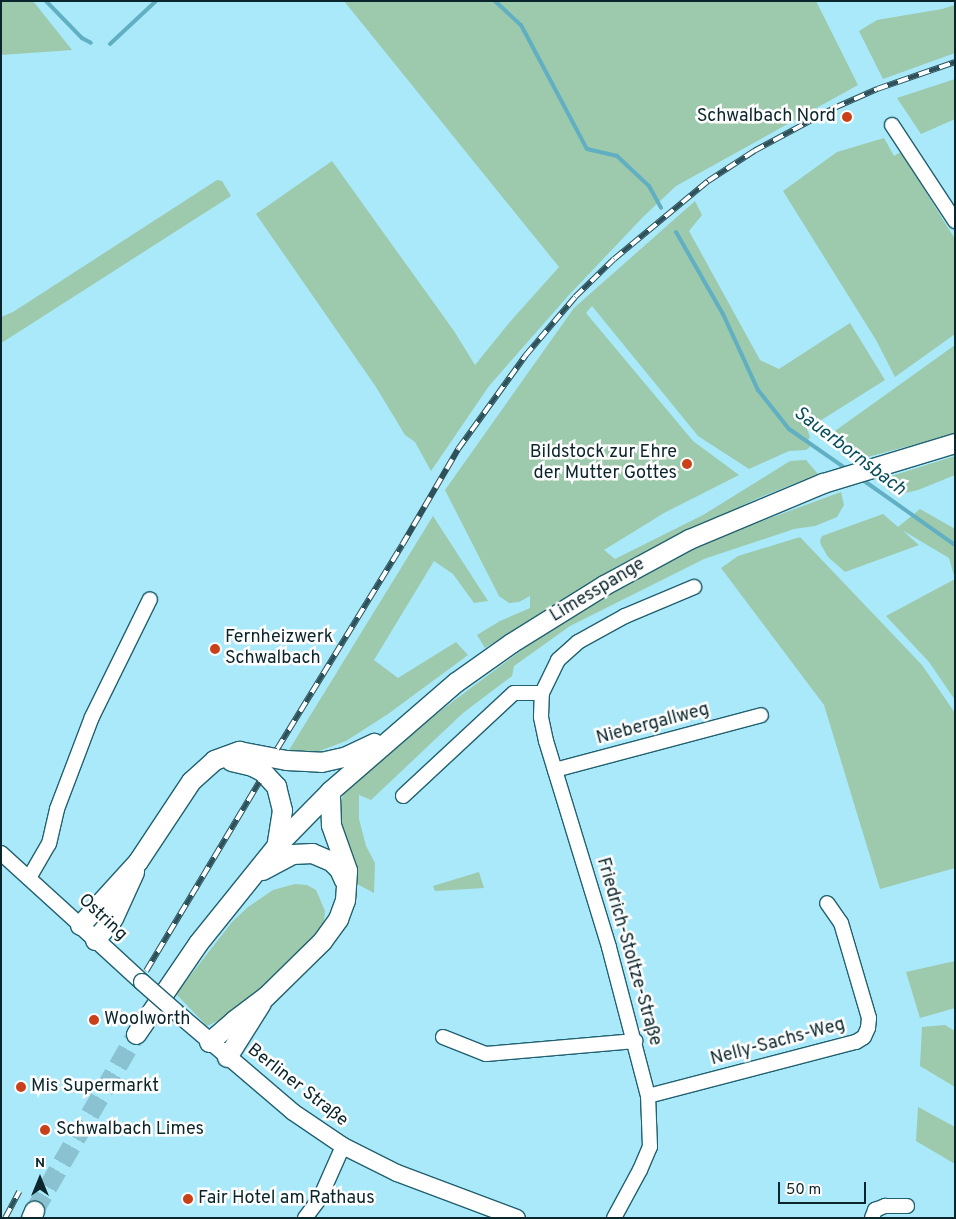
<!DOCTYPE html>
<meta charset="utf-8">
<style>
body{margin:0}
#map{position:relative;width:956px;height:1219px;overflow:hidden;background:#aae9fa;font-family:Overpass,sans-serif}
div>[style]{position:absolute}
.green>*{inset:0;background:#9dc9ac}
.stream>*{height:4px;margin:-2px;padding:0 2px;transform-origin:2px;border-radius:2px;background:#61afc2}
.secondary-tunnel>*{height:19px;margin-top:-9.5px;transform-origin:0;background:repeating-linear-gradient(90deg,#8ac2d1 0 19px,transparent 0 28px)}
.roads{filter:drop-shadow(1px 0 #226170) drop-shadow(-1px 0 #226170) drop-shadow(0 1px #226170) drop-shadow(0 -1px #226170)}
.minor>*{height:14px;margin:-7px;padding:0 7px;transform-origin:7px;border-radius:7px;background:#fff}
.tertiary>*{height:16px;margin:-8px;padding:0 8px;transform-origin:8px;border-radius:8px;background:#fff}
.secondary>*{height:19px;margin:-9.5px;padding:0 9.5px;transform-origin:9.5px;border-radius:9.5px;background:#fff}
.rail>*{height:5.5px;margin-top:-2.75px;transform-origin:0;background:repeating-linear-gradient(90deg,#fefefe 0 11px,#2e5159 0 22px);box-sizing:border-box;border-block:1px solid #2e5159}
.bridges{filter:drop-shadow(1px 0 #226170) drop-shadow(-1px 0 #226170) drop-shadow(0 1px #226170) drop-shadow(0 -1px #226170)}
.tertiary-bridge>*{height:16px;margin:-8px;padding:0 8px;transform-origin:8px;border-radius:8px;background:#fff}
.dots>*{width:14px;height:14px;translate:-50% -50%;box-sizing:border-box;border:2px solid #fefefe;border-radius:50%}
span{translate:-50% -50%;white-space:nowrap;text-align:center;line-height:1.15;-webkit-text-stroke:5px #fefefe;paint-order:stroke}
.poi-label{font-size:18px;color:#0a252b}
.right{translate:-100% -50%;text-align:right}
.left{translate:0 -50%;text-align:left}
.street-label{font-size:18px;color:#0a252b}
.water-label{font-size:19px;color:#064e5c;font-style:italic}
.frame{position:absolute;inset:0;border:2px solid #0a252b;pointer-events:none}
.north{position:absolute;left:15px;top:1154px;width:50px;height:50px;-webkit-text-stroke:4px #fefefe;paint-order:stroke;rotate:0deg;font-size:14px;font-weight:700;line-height:20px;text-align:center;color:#0a252b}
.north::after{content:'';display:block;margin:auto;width:18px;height:22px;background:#0a252b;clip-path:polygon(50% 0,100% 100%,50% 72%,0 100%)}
.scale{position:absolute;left:778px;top:1182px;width:88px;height:22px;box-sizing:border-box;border:2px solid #0a252b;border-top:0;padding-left:6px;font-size:15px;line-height:18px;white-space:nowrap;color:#0a252b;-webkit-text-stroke:4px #fefefe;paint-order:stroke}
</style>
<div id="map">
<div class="green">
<div style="clip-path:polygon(1px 1px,33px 1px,72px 50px,1px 55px)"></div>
<div style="clip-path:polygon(344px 1px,816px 1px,858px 85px,676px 186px,643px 217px,568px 296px,489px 386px,431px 471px,415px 442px,405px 435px,376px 387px,256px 214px,332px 161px,454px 331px,475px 365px,509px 323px,559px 267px)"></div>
<div style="clip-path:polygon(955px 5px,955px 53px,883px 79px,859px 31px,877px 20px,942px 9px)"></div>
<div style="clip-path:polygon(955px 79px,955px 119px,921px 134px,897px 98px)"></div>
<div style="clip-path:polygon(884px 138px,894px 156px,901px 152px,955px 239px,955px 334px,895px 377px,876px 340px,783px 191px,837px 152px)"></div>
<div style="clip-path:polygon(217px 180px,222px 181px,231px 196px,3px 342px,1px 340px,1px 317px,13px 312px)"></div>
<div style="clip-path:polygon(695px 201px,702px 215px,689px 231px,760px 360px,779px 369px,850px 323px,885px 380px,807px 429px,810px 437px,808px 440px,810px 447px,806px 450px,789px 451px,749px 469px,698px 436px,592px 306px,586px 313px,693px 441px,739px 475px,664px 513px,604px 550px,615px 559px,703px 515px,790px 461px,806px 460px,818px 474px,756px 499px,619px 565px,485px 648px,477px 635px,500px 621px,530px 608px,530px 596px,519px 602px,509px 603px,499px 596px,445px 490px,574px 308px)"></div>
<div style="clip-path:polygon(955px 345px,955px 434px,856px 460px,835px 431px)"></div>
<div style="clip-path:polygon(955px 456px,955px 475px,918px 490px,905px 493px,885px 478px)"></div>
<div style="clip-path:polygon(841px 492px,844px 505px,837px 517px,815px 526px,794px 529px,704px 559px,570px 626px,514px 666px,512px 676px,463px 713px,371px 800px,359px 795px,359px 819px,366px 846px,375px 863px,374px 893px,357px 884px,342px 835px,338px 808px,347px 786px,400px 741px,547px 631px,632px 581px,699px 544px)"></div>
<div style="clip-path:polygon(920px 509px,955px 529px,955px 579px,949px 558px,902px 530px,919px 545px,845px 572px,828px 557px,821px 545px,820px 541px,822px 536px,883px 514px,898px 527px)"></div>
<div style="clip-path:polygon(433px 516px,488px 601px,474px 603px,453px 574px,434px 561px,374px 660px,398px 678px,456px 642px,468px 655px,388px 714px,346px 741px,314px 753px,289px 750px)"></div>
<div style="clip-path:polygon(800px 537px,922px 665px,955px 713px,955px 868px,880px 889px,824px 705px,721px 568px,738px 556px)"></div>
<div style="clip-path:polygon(955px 579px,955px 700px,929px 662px,886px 616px)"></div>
<div style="clip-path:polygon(479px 872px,484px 888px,435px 891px,433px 886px)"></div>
<div style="clip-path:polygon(295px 884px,307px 885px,316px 890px,325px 911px,324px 922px,309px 948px,234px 1013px,207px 1026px,176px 994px,232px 922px,248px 907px,273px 890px)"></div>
<div style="clip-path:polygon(955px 961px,955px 1008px,920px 1018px,906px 972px)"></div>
<div style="clip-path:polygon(945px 1025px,955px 1031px,955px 1087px,920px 1066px,922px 1027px)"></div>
<div style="clip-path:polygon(918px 1107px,955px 1127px,955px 1164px,916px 1141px)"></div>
</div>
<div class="stream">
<div style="left:46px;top:1px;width:52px;rotate:45.8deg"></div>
<div style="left:82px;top:38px;width:10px;rotate:29deg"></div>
<div style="left:495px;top:1px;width:35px;rotate:43deg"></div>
<div style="left:521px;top:25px;width:140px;rotate:62deg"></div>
<div style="left:587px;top:149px;width:31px;rotate:13deg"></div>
<div style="left:617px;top:156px;width:44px;rotate:43.2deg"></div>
<div style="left:649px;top:186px;width:25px;rotate:61deg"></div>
<div style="left:110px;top:44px;width:63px;rotate:-43.1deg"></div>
<div style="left:676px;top:232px;width:95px;rotate:60.2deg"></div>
<div style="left:723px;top:314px;width:84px;rotate:65.3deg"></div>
<div style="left:758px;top:390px;width:50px;rotate:51.5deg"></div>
<div style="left:789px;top:429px;width:72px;rotate:34.8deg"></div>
<div style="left:860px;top:478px;width:116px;rotate:35.2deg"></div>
</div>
<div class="secondary-tunnel">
<div style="left:34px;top:1211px;width:204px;rotate:-60deg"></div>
</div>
<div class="roads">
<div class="minor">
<div style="left:892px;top:125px;width:115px;rotate:56.7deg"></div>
<div style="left:555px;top:770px;width:213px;rotate:-14.9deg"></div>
<div style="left:403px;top:796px;width:151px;rotate:-42.9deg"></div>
<div style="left:514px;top:693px;width:28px"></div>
<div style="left:1px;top:853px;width:107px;rotate:42.3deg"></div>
<div style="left:29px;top:878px;width:39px;rotate:-60deg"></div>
<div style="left:49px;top:844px;width:36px;rotate:-77deg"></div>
<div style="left:57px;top:809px;width:98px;rotate:-69.2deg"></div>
<div style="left:92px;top:717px;width:131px;rotate:-63.8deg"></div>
<div style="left:443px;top:1037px;width:46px;rotate:21.6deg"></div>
<div style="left:486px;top:1054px;width:150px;rotate:-5deg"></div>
<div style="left:648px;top:1096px;width:215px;rotate:-14.6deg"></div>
<div style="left:856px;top:1042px;width:9px;rotate:-32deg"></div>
<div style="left:864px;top:1037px;width:10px;rotate:-66deg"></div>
<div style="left:868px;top:1028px;width:10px;rotate:-84deg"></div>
<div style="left:869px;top:1018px;width:99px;rotate:-106.4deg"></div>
<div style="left:841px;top:923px;width:24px;rotate:-125deg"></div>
<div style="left:305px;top:1218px;width:25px;rotate:-53deg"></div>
<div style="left:320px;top:1198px;width:57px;rotate:-66.1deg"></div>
<div style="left:614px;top:1218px;width:55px;rotate:-61.6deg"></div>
<div style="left:640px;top:1170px;width:25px;rotate:-67deg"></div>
<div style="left:650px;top:1147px;width:51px;rotate:-92.2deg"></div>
<div style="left:648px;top:1096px;width:154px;rotate:-104.7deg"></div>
<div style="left:609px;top:947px;width:215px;rotate:-107deg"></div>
<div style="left:546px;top:741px;width:25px;rotate:-102deg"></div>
<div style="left:541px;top:717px;width:24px;rotate:-88deg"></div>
<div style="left:542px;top:693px;width:37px;rotate:-64deg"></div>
<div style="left:558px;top:660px;width:27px;rotate:-42deg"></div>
<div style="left:578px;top:642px;width:54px;rotate:-29deg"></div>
<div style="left:625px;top:616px;width:75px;rotate:-22.8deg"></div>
<div style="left:872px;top:1218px;width:9px;rotate:-69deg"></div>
<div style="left:875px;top:1210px;width:11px;rotate:-22deg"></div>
<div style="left:885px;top:1206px;width:22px"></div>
</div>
<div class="tertiary">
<div style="left:80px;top:925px;width:84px;rotate:42.6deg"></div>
<div style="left:176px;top:1012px;width:154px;rotate:40.5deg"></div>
<div style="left:293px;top:1112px;width:60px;rotate:34.2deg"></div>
<div style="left:343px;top:1146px;width:60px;rotate:26.6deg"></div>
<div style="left:397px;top:1173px;width:128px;rotate:20.6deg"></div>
</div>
<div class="secondary">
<div style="left:231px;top:761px;width:22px;rotate:13deg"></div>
<div style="left:252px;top:766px;width:11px;rotate:27deg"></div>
<div style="left:262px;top:771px;width:21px;rotate:47deg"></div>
<div style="left:276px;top:786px;width:25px;rotate:76deg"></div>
<div style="left:282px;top:810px;width:36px;rotate:99deg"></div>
<div style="left:262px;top:870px;width:34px;rotate:-28deg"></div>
<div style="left:292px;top:854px;width:20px;rotate:-3deg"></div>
<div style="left:312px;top:853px;width:21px;rotate:23deg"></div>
<div style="left:331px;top:861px;width:11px;rotate:45deg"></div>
<div style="left:339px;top:869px;width:12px;rotate:66deg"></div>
<div style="left:80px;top:925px;width:86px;rotate:-47.8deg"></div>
<div style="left:138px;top:861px;width:96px;rotate:-56.5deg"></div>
<div style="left:191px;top:781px;width:31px;rotate:-42deg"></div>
<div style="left:214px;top:760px;width:27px;rotate:-20deg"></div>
<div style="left:239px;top:751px;width:48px;rotate:10.8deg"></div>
<div style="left:286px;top:760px;width:35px;rotate:3deg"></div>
<div style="left:321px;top:762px;width:26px;rotate:-13deg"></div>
<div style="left:346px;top:756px;width:31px;rotate:-25deg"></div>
<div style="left:95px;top:940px;width:28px;rotate:-51deg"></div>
<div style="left:113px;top:918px;width:51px;rotate:-65.5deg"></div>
<div style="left:136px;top:1034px;width:110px;rotate:-55.7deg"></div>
<div style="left:198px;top:943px;width:124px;rotate:-51.2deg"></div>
<div style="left:276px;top:846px;width:77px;rotate:-45.5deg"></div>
<div style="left:330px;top:791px;width:167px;rotate:-40.9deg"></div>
<div style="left:456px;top:682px;width:67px;rotate:-35.3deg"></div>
<div style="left:511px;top:643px;width:110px;rotate:-31.9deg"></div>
<div style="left:604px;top:585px;width:97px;rotate:-28.4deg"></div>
<div style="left:689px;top:539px;width:145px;rotate:-22.7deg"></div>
<div style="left:823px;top:483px;width:138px;rotate:-16.9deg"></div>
<div style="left:209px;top:1042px;width:33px;rotate:-41deg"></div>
<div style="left:234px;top:1020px;width:39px;rotate:-37deg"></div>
<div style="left:265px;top:997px;width:80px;rotate:-44.5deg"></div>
<div style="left:322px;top:941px;width:27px;rotate:-54deg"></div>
<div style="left:338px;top:919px;width:20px;rotate:-70deg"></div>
<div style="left:345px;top:900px;width:30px;rotate:-86deg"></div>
<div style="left:347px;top:870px;width:48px;rotate:-109.6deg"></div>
<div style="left:331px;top:825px;width:34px;rotate:-92deg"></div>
<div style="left:227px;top:1057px;width:64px;rotate:-57.8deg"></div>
<div style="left:31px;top:1218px;width:8px;rotate:-67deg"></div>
</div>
</div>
<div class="rail">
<div style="left:277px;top:749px;width:239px;rotate:-58.5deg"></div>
<div style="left:402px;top:545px;width:111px;rotate:-59.7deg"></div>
<div style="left:458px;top:449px;width:115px;rotate:-54.2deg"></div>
<div style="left:525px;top:356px;width:77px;rotate:-49.7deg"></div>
<div style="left:575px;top:297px;width:54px;rotate:-44.3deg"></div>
<div style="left:614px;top:259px;width:122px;rotate:-39.7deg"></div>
<div style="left:708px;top:181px;width:55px;rotate:-33.1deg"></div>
<div style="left:754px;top:151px;width:91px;rotate:-28.3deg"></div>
<div style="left:834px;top:108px;width:47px;rotate:-23.8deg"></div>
<div style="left:877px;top:89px;width:83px;rotate:-19.1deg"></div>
<div style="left:146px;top:971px;width:220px;rotate:-59.1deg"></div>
<div style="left:5px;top:1218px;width:30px;rotate:-62deg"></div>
</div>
<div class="bridges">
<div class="tertiary-bridge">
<div style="left:142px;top:982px;width:45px;rotate:41.4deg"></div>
</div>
</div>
<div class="dots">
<div style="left:847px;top:117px;background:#c94019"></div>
<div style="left:687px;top:464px;background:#c94019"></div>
<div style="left:215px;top:649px;background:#c94019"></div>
<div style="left:94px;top:1020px;background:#c94019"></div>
<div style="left:21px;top:1087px;background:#c94019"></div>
<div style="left:45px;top:1130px;background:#c94019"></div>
<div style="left:188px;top:1199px;background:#c94019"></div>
</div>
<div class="poi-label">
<span class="right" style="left:836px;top:117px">Schwalbach Nord</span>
<span class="right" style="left:677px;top:464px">Bildstock zur Ehre<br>der Mutter Gottes</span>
<span class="left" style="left:225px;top:649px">Fernheizwerk<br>Schwalbach</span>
<span class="left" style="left:104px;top:1020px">Woolworth</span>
<span class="left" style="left:31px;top:1087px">Mis Supermarkt</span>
<span class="left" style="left:56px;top:1130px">Schwalbach Limes</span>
<span class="left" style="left:198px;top:1199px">Fair Hotel am Rathaus</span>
</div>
<div class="street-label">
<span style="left:598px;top:591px;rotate:-31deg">Limesspange</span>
<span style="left:653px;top:725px;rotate:-15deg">Niebergallweg</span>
<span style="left:102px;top:918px;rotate:43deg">Ostring</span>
<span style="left:628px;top:952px;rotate:74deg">Friedrich-Stoltze-Straße</span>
<span style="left:778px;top:1043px;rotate:-15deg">Nelly-Sachs-Weg</span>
<span style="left:297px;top:1086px;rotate:38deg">Berliner Straße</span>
</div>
<div class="water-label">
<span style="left:849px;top:452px;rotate:37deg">Sauerbornsbach</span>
</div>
<div class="frame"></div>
<div class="north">N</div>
<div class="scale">50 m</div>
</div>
